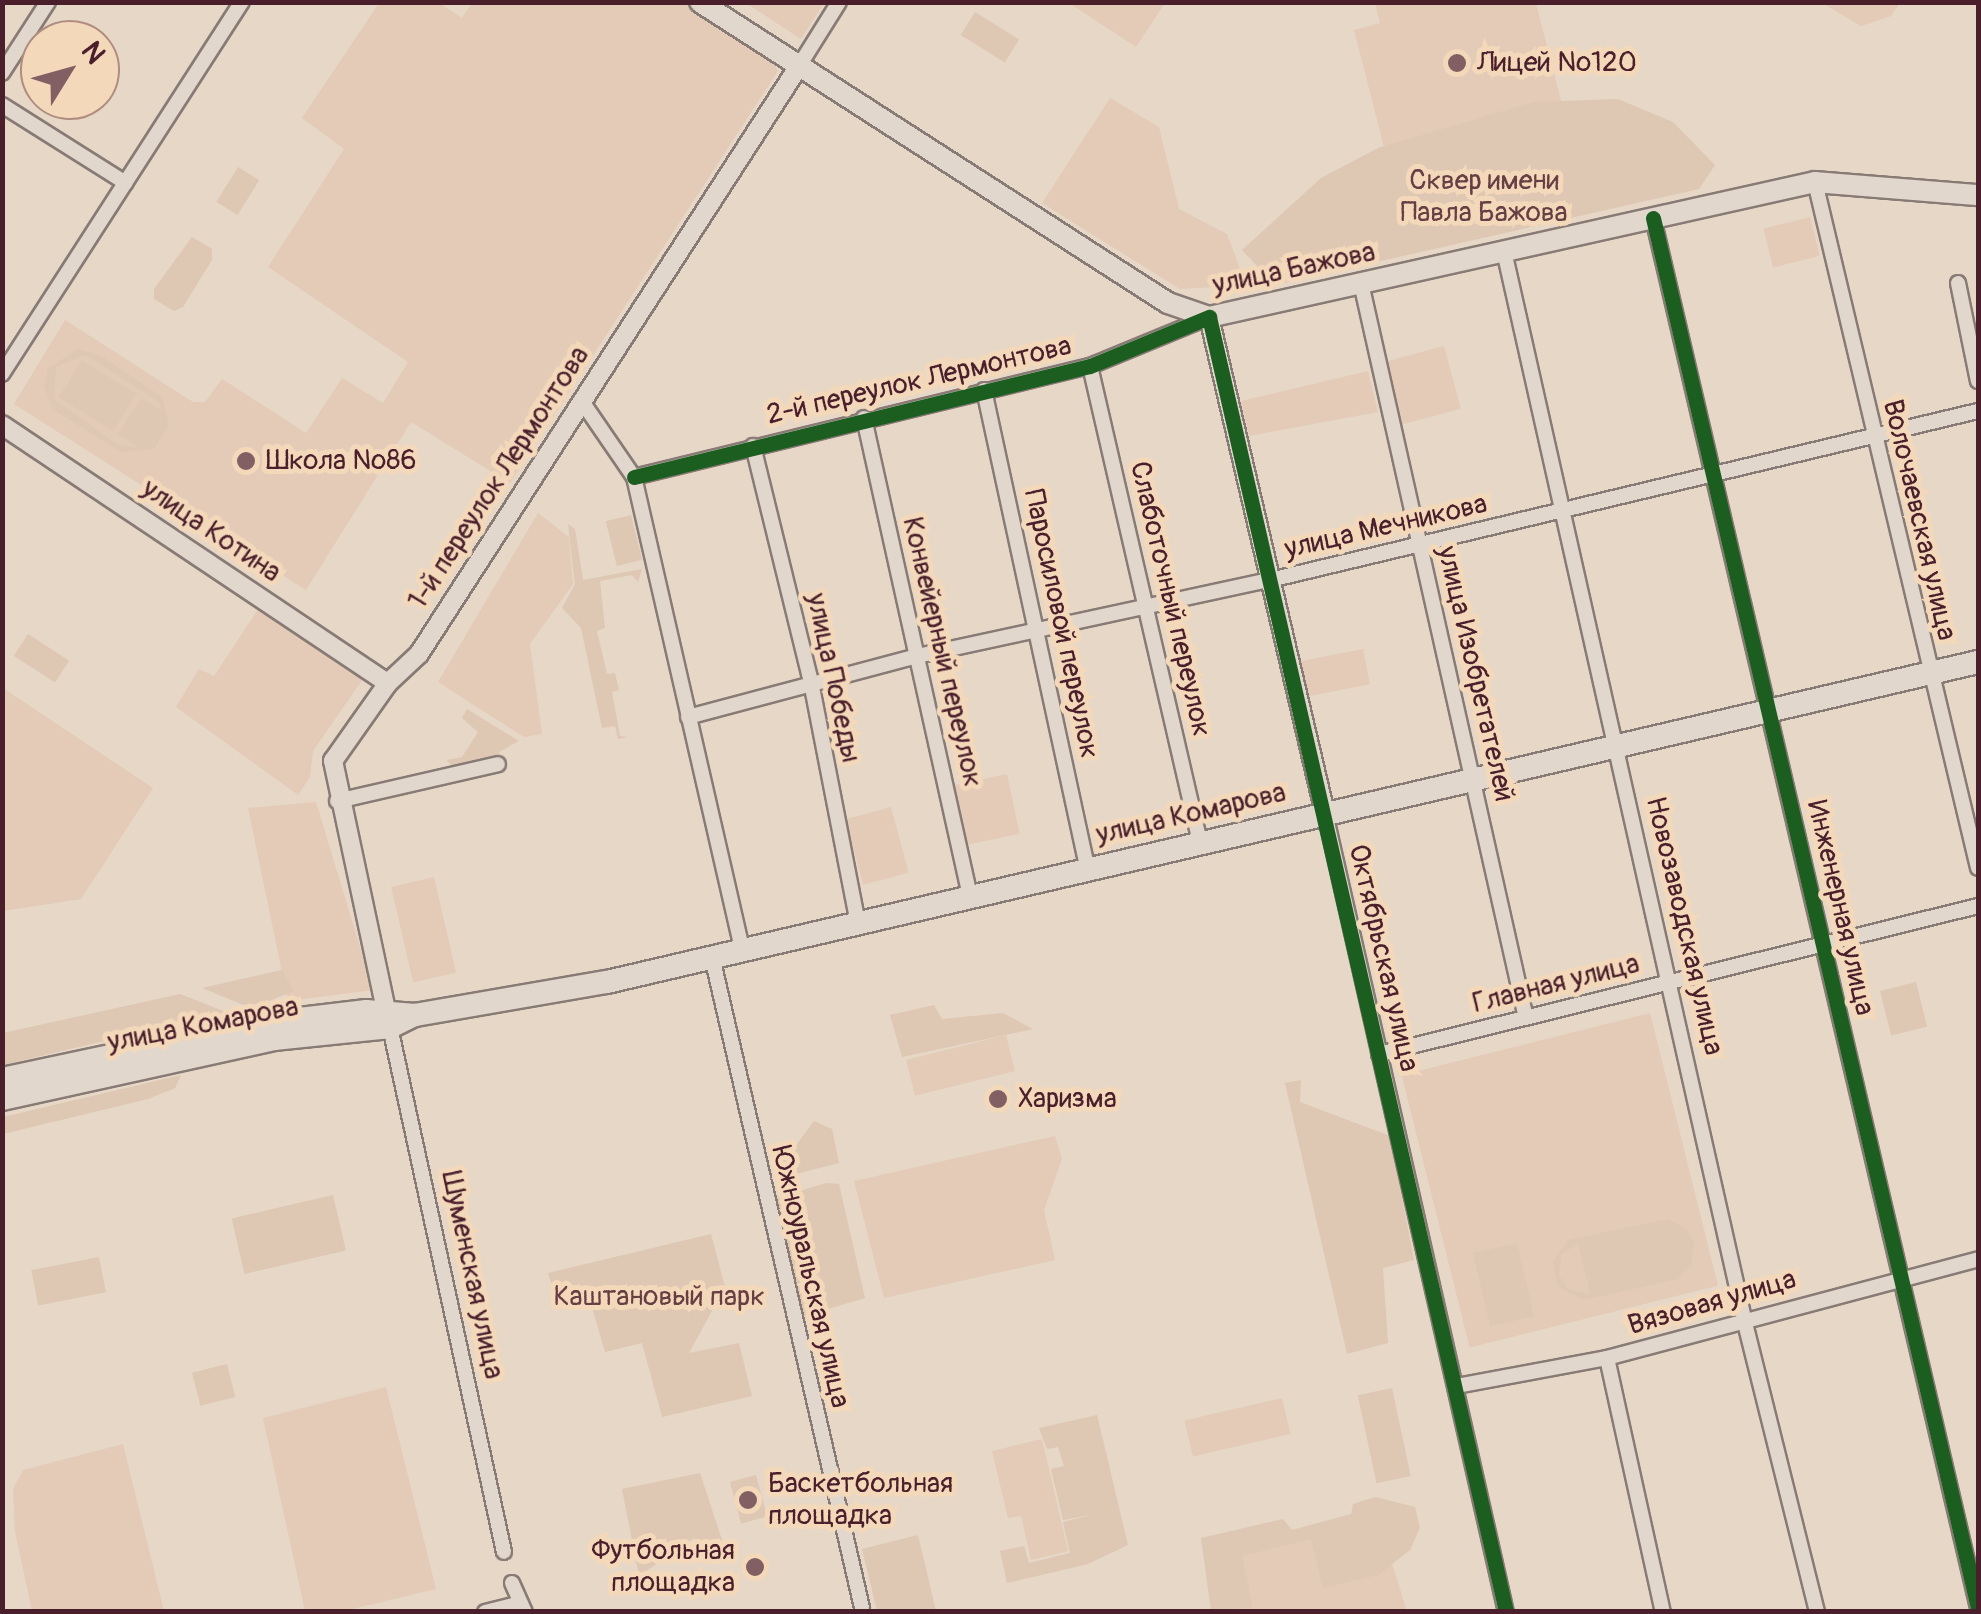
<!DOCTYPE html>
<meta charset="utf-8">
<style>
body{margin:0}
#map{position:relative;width:1981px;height:1614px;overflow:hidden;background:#e6d7c7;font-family:Pangolin,sans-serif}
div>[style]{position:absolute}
.built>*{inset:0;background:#e3cbb7;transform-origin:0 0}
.green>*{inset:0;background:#dec7b3;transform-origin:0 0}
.roads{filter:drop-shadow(2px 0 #887a74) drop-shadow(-2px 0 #887a74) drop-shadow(0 2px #887a74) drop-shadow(0 -2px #887a74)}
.minor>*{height:14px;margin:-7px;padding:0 7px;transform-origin:7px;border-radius:7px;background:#e1d7cc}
.tertiary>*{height:18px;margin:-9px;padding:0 9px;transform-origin:9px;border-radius:9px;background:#e1d7cc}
.secondary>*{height:20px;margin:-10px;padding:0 10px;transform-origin:10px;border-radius:10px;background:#e1d7cc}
.primary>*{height:22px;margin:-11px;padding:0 11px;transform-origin:11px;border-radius:11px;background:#e1d7cc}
.cycleway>*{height:15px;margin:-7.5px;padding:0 7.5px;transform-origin:7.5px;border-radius:7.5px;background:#1b5e20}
.dots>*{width:28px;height:28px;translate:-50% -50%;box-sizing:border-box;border:5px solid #f3d8ba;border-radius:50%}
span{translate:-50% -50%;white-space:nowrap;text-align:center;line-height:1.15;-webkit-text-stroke:10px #f3d8ba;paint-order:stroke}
.poi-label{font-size:28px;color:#4a1f2b}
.left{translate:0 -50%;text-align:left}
.right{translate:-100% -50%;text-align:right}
.park-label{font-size:28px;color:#663e43}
.street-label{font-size:28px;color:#4a1f2b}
.frame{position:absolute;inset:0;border:5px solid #4a1f2b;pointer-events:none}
.north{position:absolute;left:20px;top:20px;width:100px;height:100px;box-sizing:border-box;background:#f3d8ba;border:2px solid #af8e81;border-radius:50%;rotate:53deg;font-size:28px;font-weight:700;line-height:40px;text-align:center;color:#4a1f2b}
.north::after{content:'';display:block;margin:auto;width:35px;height:45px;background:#815f62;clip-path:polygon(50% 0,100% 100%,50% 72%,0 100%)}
</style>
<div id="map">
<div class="built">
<div style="clip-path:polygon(379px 3px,439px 3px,462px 18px,472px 3px,688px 3px,767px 54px,778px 71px,510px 483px,411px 422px,306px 590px,14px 404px,65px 320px,193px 402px,205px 402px,222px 379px,306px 433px,342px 378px,383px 403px,408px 362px,268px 267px,344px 149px,302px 118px)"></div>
<div style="clip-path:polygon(746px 3px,824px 3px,801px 39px)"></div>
<div style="clip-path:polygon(1069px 3px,1165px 3px,1136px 47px)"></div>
<div style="clip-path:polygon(1375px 3px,1536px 3px,1571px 140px,1394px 186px,1354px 30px,1380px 23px)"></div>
<div style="clip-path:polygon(1822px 3px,1900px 3px,1891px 16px,1861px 26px)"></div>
<div style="clip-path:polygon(1110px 98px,1159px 127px,1179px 209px,1227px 234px,1246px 285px,1180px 289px,1042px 203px)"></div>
<div style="left:1810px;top:217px;width:40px;height:48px;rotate:76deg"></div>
<div style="left:1444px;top:346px;width:65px;height:63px;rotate:75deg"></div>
<div style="clip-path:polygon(1368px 371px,1378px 412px,1249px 436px,1241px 401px)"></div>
<div style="clip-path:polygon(538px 513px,569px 537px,573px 584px,530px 644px,542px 734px,524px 737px,438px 682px)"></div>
<div style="clip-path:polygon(259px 608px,365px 676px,313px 751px,310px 777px,298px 795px,176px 707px,199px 669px,214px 676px)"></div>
<div style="left:1363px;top:649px;width:36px;height:64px;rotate:79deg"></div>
<div style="clip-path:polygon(3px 688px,153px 788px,81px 899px,3px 911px)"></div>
<div style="left:1007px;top:774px;width:61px;height:57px;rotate:78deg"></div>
<div style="clip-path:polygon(316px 802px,373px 990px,288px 1001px,248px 808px)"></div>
<div style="left:891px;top:807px;width:68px;height:47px;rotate:75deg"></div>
<div style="left:434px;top:877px;width:98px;height:44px;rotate:77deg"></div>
<div style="left:1650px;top:1013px;width:281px;height:256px;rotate:76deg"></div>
<div style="left:1006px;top:1035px;width:37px;height:103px;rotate:76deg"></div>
<div style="clip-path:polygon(1055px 1136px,1062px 1159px,1044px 1210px,1055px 1260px,884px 1298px,854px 1181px)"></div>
<div style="clip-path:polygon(386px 1387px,436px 1589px,344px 1611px,305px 1611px,263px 1418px)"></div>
<div style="left:1282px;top:1398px;width:37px;height:100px;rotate:77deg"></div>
<div style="clip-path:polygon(1042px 1439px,1068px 1551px,1031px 1560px,1021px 1516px,1008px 1518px,992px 1451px)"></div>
<div style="clip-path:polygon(123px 1444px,164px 1611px,32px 1611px,15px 1532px,13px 1489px,23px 1470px)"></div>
<div style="clip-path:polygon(1376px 1513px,1407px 1611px,1198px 1612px,1237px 1601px,1227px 1552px)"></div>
</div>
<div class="green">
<div style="left:975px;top:12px;width:52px;height:27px;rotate:32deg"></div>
<div style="clip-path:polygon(1618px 99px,1673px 122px,1715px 165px,1699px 189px,1275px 285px,1242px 250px,1321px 178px,1378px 148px,1534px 102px)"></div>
<div style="left:238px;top:167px;width:25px;height:41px;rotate:32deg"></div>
<div style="clip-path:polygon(192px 237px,212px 249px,212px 260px,183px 307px,174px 311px,154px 299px,154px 289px)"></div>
<div style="clip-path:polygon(evenodd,77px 349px,100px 355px,162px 397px,169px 425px,154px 449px,120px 452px,53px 409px,44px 387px,48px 369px,77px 349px,86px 355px,159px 402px,162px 411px,141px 398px,118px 434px,139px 448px,117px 444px,54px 399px,56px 367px,86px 355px)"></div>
<div style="left:82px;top:360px;width:64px;height:44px;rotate:32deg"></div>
<div style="left:631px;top:515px;width:46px;height:26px;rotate:76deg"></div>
<div style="clip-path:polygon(568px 524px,575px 529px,583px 580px,642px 569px,638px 582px,632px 575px,600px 581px,605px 628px,597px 631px,607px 674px,615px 673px,619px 690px,612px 692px,620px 736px,628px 737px,618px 739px,615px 726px,602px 728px,581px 628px,562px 608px,575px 584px)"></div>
<div style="left:28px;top:634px;width:49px;height:26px;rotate:33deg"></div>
<div style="clip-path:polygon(467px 709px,519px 741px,499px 752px,500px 759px,454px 769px,447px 760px,462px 757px,478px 732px,462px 718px)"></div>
<div style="clip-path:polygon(282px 970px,294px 991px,269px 1001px,246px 1006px,202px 988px)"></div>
<div style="left:1916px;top:982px;width:46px;height:37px;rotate:76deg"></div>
<div style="clip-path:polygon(180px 994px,226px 1012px,3px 1065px,3px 1033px)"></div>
<div style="clip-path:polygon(934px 1005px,942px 1019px,1003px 1013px,1033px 1029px,902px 1057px,890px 1015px)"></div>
<div style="clip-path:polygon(181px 1075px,175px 1088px,148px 1099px,3px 1134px,3px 1117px)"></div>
<div style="clip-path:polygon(1301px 1080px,1300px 1102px,1390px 1136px,1414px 1260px,1383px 1268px,1388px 1343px,1347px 1354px,1285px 1083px)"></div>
<div style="clip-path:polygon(814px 1121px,832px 1129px,839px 1163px,780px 1178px,775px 1153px,797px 1144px)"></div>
<div style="clip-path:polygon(826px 1183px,839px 1184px,865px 1298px,801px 1317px,774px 1199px)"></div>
<div style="left:333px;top:1195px;width:57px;height:104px;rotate:77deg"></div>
<div style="clip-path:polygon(evenodd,1668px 1219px,1686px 1229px,1694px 1243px,1692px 1264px,1678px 1279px,1584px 1300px,1557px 1286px,1553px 1261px,1568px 1240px,1668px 1219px,1578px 1243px,1590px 1293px,1589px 1294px,1569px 1290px,1559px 1276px,1561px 1255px,1578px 1243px)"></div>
<div style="clip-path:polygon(711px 1234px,725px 1287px,689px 1353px,739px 1343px,752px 1396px,662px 1417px,642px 1343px,605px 1352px,591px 1304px,558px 1303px,548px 1273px)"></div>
<div style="left:1517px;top:1243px;width:75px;height:45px;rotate:77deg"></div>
<div style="left:99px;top:1257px;width:36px;height:69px;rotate:79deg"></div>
<div style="left:227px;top:1364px;width:34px;height:36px;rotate:76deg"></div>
<div style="left:1392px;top:1388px;width:90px;height:35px;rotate:78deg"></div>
<div style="clip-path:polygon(1097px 1415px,1128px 1545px,1088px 1564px,1007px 1583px,1000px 1551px,1024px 1546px,1029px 1563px,1070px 1553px,1063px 1522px,1095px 1514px,1063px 1520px,1051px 1469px,1064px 1466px,1058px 1447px,1047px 1449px,1039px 1428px)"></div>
<div style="clip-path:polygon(700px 1473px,726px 1552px,709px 1555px,694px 1538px,639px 1576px,622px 1489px)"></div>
<div style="left:756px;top:1475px;width:43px;height:27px;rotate:75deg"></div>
<div style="clip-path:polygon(1375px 1497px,1415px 1507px,1420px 1528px,1410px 1550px,1378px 1575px,1323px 1588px,1311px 1539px,1242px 1556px,1253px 1607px,1211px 1611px,1201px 1538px,1283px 1519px,1292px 1530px,1351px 1514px,1353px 1504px)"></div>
<div style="clip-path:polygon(918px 1535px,936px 1611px,877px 1611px,862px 1549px)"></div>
</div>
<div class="roads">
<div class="minor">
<div style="left:799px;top:66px;width:75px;rotate:-58deg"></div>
<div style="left:2px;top:73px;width:85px;rotate:-57.1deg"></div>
<div style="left:2px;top:105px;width:146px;rotate:32.2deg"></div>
<div style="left:1815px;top:182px;width:705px;rotate:76.63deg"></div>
<div style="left:1653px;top:218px;width:1427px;rotate:76.84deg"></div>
<div style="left:1504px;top:251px;width:1099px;rotate:77.33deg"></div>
<div style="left:1745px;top:1323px;width:298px;rotate:76deg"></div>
<div style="left:1361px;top:283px;width:753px;rotate:77.35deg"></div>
<div style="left:1958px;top:283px;width:100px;rotate:78.5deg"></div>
<div style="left:1090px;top:366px;width:490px;rotate:77deg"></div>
<div style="left:2px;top:374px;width:443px;rotate:-57.2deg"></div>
<div style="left:984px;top:390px;width:490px;rotate:77.8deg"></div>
<div style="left:581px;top:400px;width:93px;rotate:55.5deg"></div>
<div style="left:634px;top:477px;width:485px;rotate:77.1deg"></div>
<div style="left:864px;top:418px;width:490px;rotate:77.5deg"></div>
<div style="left:753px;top:446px;width:243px;rotate:76.2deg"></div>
<div style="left:811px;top:682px;width:246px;rotate:79deg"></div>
<div style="left:634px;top:477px;width:469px;rotate:-13.7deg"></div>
<div style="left:1090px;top:366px;width:129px;rotate:-22.4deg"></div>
<div style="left:688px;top:717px;width:237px;rotate:-14.9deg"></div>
<div style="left:917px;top:656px;width:361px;rotate:-12.2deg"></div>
<div style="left:1270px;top:580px;width:728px;rotate:-13.43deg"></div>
<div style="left:337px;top:801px;width:165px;rotate:-12.9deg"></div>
<div style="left:1325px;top:813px;width:819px;rotate:77.24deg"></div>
<div style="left:712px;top:957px;width:668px;rotate:77.02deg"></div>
<div style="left:390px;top:1027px;width:537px;rotate:77.75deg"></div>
<div style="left:1379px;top:1054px;width:617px;rotate:-13.88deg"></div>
<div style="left:1607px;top:1358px;width:260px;rotate:77.6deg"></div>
<div style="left:1456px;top:1386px;width:154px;rotate:-10.5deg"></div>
<div style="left:1607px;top:1358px;width:384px;rotate:-14.9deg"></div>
<div style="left:512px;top:1583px;width:32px;rotate:66deg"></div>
<div style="left:485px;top:1612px;width:36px;rotate:-14deg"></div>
</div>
<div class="tertiary">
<div style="left:1209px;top:317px;width:509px;rotate:76.84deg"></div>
<div style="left:2px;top:425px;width:464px;rotate:33.8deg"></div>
<div style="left:386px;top:1010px;width:255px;rotate:-102deg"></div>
<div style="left:333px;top:761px;width:95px;rotate:-54.8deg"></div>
<div style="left:388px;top:683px;width:42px;rotate:-43.1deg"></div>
<div style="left:419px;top:654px;width:700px;rotate:-57.13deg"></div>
</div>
<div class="secondary">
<div style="left:700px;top:2px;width:556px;rotate:32.75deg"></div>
<div style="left:1168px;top:303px;width:43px;rotate:18.9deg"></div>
<div style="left:1209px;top:317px;width:621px;rotate:-12.56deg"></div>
<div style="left:1815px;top:182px;width:164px;rotate:4.6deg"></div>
</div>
<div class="primary">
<div style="left:2px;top:1079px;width:270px;rotate:-12deg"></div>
<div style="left:266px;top:1023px;width:101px;rotate:-6.8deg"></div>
<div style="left:366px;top:1011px;width:49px;rotate:4.7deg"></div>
<div style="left:2px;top:1099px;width:279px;rotate:-12.4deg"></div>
<div style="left:274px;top:1039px;width:117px;rotate:-5.9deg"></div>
<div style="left:390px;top:1027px;width:28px;rotate:-26deg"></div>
<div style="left:415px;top:1015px;width:195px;rotate:-9.8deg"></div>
<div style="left:607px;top:982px;width:1408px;rotate:-13.14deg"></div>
</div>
</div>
<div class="cycleway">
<div style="left:1653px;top:218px;width:1427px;rotate:76.84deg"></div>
<div style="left:634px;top:477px;width:469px;rotate:-13.7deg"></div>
<div style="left:1090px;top:366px;width:129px;rotate:-22.4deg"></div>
<div style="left:1209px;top:317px;width:1329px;rotate:77.08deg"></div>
</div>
<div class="dots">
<div style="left:1457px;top:63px;background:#815f62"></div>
<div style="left:246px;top:461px;background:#815f62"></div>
<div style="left:998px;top:1099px;background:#815f62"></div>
<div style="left:748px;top:1500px;background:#815f62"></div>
<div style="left:755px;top:1567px;background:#815f62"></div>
</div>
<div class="poi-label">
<span class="left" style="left:1477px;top:63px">Лицей №120</span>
<span class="left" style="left:266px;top:461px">Школа №86</span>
<span class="left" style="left:1018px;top:1099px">Харизма</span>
<span class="left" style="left:768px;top:1500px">Баскетбольная<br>площадка</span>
<span class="right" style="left:735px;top:1567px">Футбольная<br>площадка</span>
</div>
<div class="park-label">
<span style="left:1484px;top:197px">Сквер имени<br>Павла Бажова</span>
<span style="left:659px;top:1297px">Каштановый парк</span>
</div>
<div class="street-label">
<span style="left:1294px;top:269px;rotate:-12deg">улица Бажова</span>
<span style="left:919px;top:381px;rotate:-13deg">2-й переулок Лермонтова</span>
<span style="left:499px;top:478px;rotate:-57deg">1-й переулок Лермонтова</span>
<span style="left:1919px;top:520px;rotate:77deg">Волочаевская улица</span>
<span style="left:1386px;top:527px;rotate:-13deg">улица Мечникова</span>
<span style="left:211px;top:531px;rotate:34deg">улица Котина</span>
<span style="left:1170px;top:599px;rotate:77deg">Слаботочный переулок</span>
<span style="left:1061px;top:624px;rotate:78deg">Паросиловой переулок</span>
<span style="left:942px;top:652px;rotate:77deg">Конвейерный переулок</span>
<span style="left:1475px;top:674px;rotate:77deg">улица Изобретателей</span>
<span style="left:833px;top:678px;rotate:78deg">улица Победы</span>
<span style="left:1191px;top:814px;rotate:-13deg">улица Комарова</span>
<span style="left:1840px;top:908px;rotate:77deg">Инженерная улица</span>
<span style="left:1684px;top:926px;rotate:77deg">Новозаводская улица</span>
<span style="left:1383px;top:958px;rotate:77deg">Октябрьская улица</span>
<span style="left:1556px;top:984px;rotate:-14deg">Главная улица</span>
<span style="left:203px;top:1025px;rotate:-11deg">улица Комарова</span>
<span style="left:472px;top:1275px;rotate:78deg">Шуменская улица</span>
<span style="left:810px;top:1277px;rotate:77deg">Южноуральская улица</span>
<span style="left:1712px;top:1303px;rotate:-16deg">Вязовая улица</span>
</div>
<div class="frame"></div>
<div class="north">N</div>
</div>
